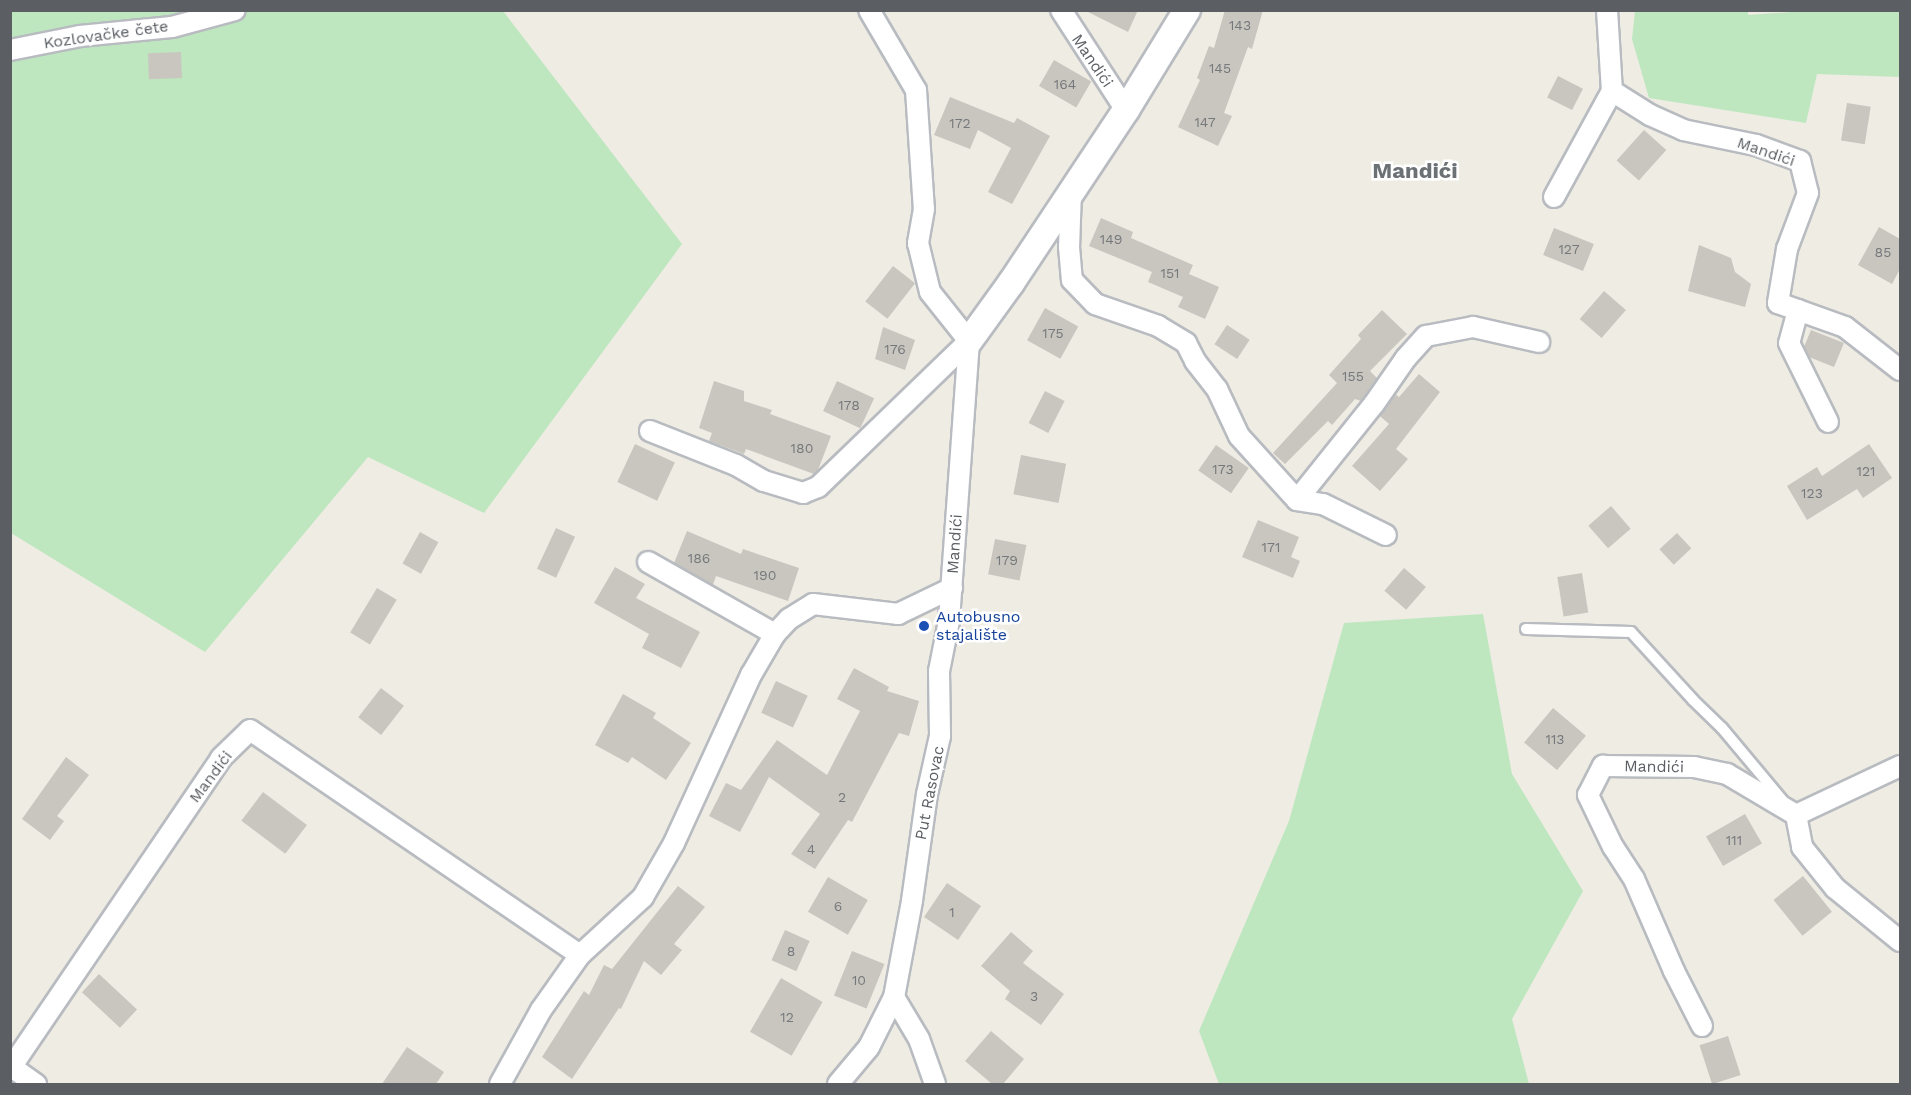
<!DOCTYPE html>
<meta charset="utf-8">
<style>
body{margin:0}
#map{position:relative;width:1911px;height:1095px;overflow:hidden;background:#eeece3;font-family:"Work Sans",sans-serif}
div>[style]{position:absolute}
.green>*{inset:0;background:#bee7bf}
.building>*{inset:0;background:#c9c6c0;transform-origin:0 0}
.roads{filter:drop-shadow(2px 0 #b8bbc0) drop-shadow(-2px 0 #b8bbc0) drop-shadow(0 2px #b8bbc0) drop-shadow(0 -2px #b8bbc0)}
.service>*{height:10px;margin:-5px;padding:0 5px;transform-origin:5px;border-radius:5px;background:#fff}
.minor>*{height:20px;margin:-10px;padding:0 10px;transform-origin:10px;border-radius:10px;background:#fff}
.tertiary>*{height:26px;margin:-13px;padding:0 13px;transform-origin:13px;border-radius:13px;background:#fff}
.dots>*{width:16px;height:16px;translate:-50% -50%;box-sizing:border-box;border:3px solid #fff;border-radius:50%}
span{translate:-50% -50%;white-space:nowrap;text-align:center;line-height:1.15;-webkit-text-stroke:5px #fff;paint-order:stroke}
.number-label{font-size:14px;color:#76797b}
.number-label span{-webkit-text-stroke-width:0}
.street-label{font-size:16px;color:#5b5f64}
.transit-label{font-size:16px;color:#164399}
.left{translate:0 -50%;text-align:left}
.district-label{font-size:22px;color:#6c7176;font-weight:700}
.frame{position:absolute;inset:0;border:12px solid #5b5f64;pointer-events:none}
</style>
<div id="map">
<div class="green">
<div style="clip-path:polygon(10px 11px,503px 11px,682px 244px,484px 513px,368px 457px,205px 652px,11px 533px)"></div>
<div style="clip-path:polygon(1748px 11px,1748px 15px,1821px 10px,1900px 11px,1900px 77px,1817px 74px,1806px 123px,1649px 98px,1632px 39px,1635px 11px)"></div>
<div style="clip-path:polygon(1483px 614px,1512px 774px,1583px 891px,1512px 1019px,1529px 1084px,1219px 1084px,1199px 1031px,1289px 821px,1344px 623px)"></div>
</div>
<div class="building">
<div style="clip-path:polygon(1084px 10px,1138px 10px,1128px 32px)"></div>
<div style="clip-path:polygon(1225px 10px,1263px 10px,1252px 49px,1248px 47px,1224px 113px,1232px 116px,1218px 146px,1178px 127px,1200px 80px,1197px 78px,1209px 46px,1214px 48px)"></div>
<div style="left:181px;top:52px;width:26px;height:33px;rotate:88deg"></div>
<div style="left:1054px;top:60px;width:43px;height:30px;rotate:30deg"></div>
<div style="left:1558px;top:76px;width:28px;height:24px;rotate:27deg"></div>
<div style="clip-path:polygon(950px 97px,1014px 123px,1017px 118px,1050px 136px,1012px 204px,988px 192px,1011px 148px,978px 130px,970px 149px,934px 135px)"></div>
<div style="left:1847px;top:103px;width:24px;height:38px;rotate:9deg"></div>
<div style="left:1644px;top:130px;width:30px;height:41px;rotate:42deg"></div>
<div style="clip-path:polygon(1101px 218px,1133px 232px,1131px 238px,1193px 265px,1189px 274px,1219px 287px,1205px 319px,1178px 307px,1183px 297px,1148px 282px,1152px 272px,1089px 246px)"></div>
<div style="clip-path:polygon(1879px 227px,1900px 239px,1900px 269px,1892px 284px,1858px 265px)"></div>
<div style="left:1554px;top:228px;width:43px;height:29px;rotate:22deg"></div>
<div style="clip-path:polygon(1699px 245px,1731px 258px,1735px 272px,1751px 284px,1745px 307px,1688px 291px)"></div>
<div style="left:893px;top:266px;width:28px;height:45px;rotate:38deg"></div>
<div style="left:1604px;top:291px;width:29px;height:37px;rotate:41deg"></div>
<div style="left:1045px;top:308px;width:38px;height:37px;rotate:29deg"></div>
<div style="clip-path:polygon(1382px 310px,1407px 334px,1370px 371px,1377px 378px,1361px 401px,1355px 399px,1332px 425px,1328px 421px,1285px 464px,1273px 453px,1337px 383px,1329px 375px,1361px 339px,1358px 335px)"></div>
<div style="left:1227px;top:325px;width:27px;height:23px;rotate:33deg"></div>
<div style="clip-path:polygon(883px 327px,915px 340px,905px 370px,875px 359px)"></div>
<div style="clip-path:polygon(1811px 330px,1844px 343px,1834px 367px,1809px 357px,1804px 347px)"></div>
<div style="clip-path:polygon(1419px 374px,1440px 392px,1396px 449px,1408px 459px,1380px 491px,1352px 466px,1389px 424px,1380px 416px,1395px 394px,1399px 397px)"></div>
<div style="clip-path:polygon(714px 381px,744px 391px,744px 401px,772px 410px,770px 414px,831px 436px,818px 470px,814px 474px,746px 449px,744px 454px,709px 441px,712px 433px,699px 428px)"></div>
<div style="left:837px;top:381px;width:41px;height:33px;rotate:25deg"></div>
<div style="left:1045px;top:391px;width:22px;height:36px;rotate:27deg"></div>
<div style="left:635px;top:444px;width:44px;height:42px;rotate:25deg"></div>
<div style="clip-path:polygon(1869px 444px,1892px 478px,1863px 498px,1857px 489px,1807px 520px,1787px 486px,1817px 467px,1822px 476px)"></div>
<div style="left:1216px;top:445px;width:40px;height:31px;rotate:35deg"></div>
<div style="left:1021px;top:455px;width:46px;height:40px;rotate:11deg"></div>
<div style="left:1611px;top:506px;width:30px;height:30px;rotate:49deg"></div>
<div style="clip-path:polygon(1258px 520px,1299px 537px,1291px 557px,1300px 561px,1293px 578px,1242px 557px)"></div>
<div style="left:556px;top:528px;width:21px;height:45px;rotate:25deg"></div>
<div style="clip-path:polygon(687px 531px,741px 554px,743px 549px,799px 568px,788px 601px,716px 576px,713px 585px,674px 563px)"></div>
<div style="left:420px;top:532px;width:21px;height:36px;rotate:29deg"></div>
<div style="left:1677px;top:533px;width:21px;height:24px;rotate:47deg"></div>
<div style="left:995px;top:539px;width:32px;height:36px;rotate:11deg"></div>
<div style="clip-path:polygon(615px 567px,645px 584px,636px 598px,700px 632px,681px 668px,642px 648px,649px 634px,594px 603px)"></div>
<div style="left:1404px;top:568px;width:29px;height:30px;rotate:41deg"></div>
<div style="left:1582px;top:573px;width:40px;height:25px;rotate:81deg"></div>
<div style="left:377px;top:588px;width:23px;height:52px;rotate:31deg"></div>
<div style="clip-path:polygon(854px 668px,889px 687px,887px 691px,919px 701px,909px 736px,899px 733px,852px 822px,848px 820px,815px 869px,791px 854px,820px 814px,769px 777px,740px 832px,709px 816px,726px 783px,741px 790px,777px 740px,827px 775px,860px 711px,837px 699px)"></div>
<div style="left:776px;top:681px;width:35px;height:35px;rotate:25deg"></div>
<div style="left:381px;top:688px;width:29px;height:37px;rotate:38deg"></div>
<div style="clip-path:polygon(623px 694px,656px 713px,653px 718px,691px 743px,666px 780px,632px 757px,628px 763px,595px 745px)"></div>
<div style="left:1553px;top:708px;width:43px;height:45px;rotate:40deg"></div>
<div style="clip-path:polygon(66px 757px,89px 775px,57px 816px,64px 821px,50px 840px,22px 819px)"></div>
<div style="left:263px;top:792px;width:55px;height:36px;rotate:37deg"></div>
<div style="left:1745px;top:814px;width:34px;height:45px;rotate:60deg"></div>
<div style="left:1803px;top:876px;width:46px;height:38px;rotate:51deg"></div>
<div style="left:828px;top:877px;width:46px;height:40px;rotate:30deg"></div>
<div style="left:947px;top:883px;width:41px;height:41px;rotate:34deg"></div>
<div style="clip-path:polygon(678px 886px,705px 907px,674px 944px,682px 950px,661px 975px,644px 961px,621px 1009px,619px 1008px,572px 1079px,542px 1057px,584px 991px,589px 995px,604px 965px,612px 969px)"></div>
<div style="left:785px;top:930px;width:27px;height:33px;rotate:24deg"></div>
<div style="clip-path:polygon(1011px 932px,1033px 951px,1023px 963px,1064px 994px,1041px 1025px,1005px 999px,1010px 991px,981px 966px)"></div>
<div style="left:852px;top:951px;width:35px;height:48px;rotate:22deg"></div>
<div style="left:99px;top:974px;width:52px;height:25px;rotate:43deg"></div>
<div style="left:781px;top:978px;width:48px;height:62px;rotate:30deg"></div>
<div style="clip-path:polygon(991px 1031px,1024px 1059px,1003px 1084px,992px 1084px,965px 1061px)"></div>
<div style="left:1728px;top:1036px;width:41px;height:30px;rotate:72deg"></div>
<div style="clip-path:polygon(407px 1047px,444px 1072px,436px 1084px,382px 1084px)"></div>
</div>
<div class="roads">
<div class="service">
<div style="left:1526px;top:629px;width:105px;rotate:1.6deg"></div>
<div style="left:1631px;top:632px;width:92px;rotate:47.6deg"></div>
<div style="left:1693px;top:700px;width:40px;rotate:44deg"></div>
<div style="left:1722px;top:728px;width:95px;rotate:50.1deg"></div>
</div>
<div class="minor">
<div style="left:869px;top:10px;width:93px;rotate:59.6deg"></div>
<div style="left:916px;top:90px;width:119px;rotate:86.2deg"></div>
<div style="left:924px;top:209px;width:35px;rotate:100deg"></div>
<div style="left:918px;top:243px;width:50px;rotate:76.2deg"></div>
<div style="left:930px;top:292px;width:63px;rotate:51.5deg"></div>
<div style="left:969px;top:341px;width:281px;rotate:94.1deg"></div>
<div style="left:949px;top:621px;width:51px;rotate:101.3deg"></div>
<div style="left:939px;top:671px;width:65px;rotate:89.1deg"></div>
<div style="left:940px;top:736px;width:59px;rotate:102.6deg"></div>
<div style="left:927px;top:794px;width:108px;rotate:98deg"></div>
<div style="left:912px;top:901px;width:98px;rotate:100.6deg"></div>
<div style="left:894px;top:997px;width:49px;rotate:59.2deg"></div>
<div style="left:919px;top:1039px;width:48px;rotate:70.4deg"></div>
<div style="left:1061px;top:10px;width:119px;rotate:57deg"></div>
<div style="left:1607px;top:10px;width:81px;rotate:86.5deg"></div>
<div style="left:1612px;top:91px;width:45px;rotate:32.3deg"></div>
<div style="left:1650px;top:115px;width:36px;rotate:24deg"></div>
<div style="left:1683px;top:130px;width:75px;rotate:11.6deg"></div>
<div style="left:1756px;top:145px;width:47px;rotate:20deg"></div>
<div style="left:1800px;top:161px;width:33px;rotate:76deg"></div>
<div style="left:1808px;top:193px;width:60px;rotate:110.6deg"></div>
<div style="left:1787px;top:249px;width:55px;rotate:99.5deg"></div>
<div style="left:1778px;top:303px;width:71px;rotate:19.7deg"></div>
<div style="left:1845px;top:327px;width:70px;rotate:38deg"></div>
<div style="left:10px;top:50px;width:71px;rotate:-11.3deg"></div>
<div style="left:80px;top:36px;width:92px;rotate:-5.6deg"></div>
<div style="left:172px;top:27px;width:65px;rotate:-15.1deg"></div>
<div style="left:1071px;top:191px;width:56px;rotate:92deg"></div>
<div style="left:1069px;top:247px;width:33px;rotate:85deg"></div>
<div style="left:1072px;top:280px;width:33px;rotate:46deg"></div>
<div style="left:1095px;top:304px;width:67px;rotate:19.2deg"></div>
<div style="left:1158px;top:326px;width:33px;rotate:31deg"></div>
<div style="left:1186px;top:343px;width:20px;rotate:63deg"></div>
<div style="left:1195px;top:361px;width:36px;rotate:52deg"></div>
<div style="left:1217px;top:389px;width:52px;rotate:64.9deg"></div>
<div style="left:1239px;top:436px;width:86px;rotate:47.8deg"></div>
<div style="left:1297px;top:500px;width:26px;rotate:9deg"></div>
<div style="left:1323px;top:504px;width:70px;rotate:26.2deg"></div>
<div style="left:1554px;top:197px;width:121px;rotate:-61.3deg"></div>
<div style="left:1798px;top:310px;width:34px;rotate:105deg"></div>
<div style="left:1789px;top:343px;width:88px;rotate:63.7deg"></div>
<div style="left:650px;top:431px;width:92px;rotate:21.6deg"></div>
<div style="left:736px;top:465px;width:32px;rotate:30deg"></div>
<div style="left:764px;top:481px;width:41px;rotate:17.1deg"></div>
<div style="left:803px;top:493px;width:16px;rotate:-22deg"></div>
<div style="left:818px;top:487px;width:210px;rotate:-44deg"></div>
<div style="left:1297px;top:500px;width:123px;rotate:-51.3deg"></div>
<div style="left:1374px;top:404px;width:56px;rotate:-55.2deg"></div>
<div style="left:1406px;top:358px;width:30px;rotate:-48deg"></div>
<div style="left:1426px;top:336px;width:48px;rotate:-10.8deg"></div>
<div style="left:1473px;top:327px;width:68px;rotate:12.8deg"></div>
<div style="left:648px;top:562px;width:146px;rotate:29.6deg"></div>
<div style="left:1796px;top:815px;width:33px;rotate:79deg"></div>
<div style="left:1802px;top:847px;width:53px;rotate:51.2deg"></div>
<div style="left:1835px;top:888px;width:84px;rotate:39.2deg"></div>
<div style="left:1796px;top:815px;width:115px;rotate:-25.2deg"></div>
<div style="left:1702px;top:1026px;width:62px;rotate:-117deg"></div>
<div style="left:1674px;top:971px;width:100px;rotate:-113.5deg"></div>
<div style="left:1634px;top:879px;width:38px;rotate:-123deg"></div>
<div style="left:1613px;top:847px;width:58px;rotate:-115.7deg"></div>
<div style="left:1588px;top:795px;width:33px;rotate:-63deg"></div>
<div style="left:1603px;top:766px;width:91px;rotate:0.6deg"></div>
<div style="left:1694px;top:767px;width:34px;rotate:12deg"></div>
<div style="left:1727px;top:774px;width:80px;rotate:30.7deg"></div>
<div style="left:10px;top:1066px;width:32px;rotate:35deg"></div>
<div style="left:12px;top:1066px;width:372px;rotate:-55.8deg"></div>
<div style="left:221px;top:758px;width:40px;rotate:-44deg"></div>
<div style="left:250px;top:730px;width:399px;rotate:34.3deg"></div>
<div style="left:500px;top:1084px;width:85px;rotate:-61deg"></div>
<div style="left:541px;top:1010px;width:67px;rotate:-54.7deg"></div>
<div style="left:580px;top:955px;width:86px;rotate:-42.6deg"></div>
<div style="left:643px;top:897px;width:62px;rotate:-60.1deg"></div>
<div style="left:674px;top:843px;width:185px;rotate:-65.4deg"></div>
<div style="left:751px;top:675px;width:48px;rotate:-59.7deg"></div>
<div style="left:775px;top:634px;width:21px;rotate:-47deg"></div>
<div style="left:789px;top:619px;width:28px;rotate:-32deg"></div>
<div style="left:813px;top:604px;width:86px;rotate:6.7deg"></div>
<div style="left:898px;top:614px;width:60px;rotate:-25.7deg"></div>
<div style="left:838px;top:1084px;width:48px;rotate:-50deg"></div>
<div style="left:869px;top:1047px;width:56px;rotate:-63.4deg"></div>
</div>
<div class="tertiary">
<div style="left:969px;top:341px;width:72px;rotate:-54.1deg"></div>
<div style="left:1011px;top:283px;width:208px;rotate:-56.4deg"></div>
<div style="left:1126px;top:110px;width:117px;rotate:-58.6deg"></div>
</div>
</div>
<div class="dots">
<div style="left:924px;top:626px;background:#1a4fb4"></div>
</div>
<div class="number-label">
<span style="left:1240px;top:25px">143</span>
<span style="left:1220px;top:68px">145</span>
<span style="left:1065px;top:84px">164</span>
<span style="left:1205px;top:122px">147</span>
<span style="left:960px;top:123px">172</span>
<span style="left:1111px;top:239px">149</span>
<span style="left:1569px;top:249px">127</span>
<span style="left:1883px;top:252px">85</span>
<span style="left:1170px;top:273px">151</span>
<span style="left:1053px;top:333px">175</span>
<span style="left:895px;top:349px">176</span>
<span style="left:1353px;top:376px">155</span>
<span style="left:849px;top:405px">178</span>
<span style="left:802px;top:448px">180</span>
<span style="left:1223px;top:469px">173</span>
<span style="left:1866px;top:471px">121</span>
<span style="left:1812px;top:493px">123</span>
<span style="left:1271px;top:547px">171</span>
<span style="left:699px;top:558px">186</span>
<span style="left:1007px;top:560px">179</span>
<span style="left:765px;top:575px">190</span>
<span style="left:1555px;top:739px">113</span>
<span style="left:842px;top:797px">2</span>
<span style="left:1734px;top:840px">111</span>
<span style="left:811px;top:849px">4</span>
<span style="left:838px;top:906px">6</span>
<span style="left:952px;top:912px">1</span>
<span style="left:791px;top:951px">8</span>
<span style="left:859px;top:980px">10</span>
<span style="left:1034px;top:996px">3</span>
<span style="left:787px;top:1017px">12</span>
</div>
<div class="street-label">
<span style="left:106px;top:35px;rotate:-8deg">Kozlovačke čete</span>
<span style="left:1092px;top:61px;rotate:56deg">Mandići</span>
<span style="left:1766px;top:152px;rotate:19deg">Mandići</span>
<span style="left:955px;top:544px;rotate:-86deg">Mandići</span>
<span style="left:1654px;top:767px;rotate:1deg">Mandići</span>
<span style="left:211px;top:777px;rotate:-53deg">Mandići</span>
<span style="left:930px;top:793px;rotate:-79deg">Put Rasovac</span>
</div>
<div class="transit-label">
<span class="left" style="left:936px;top:626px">Autobusno<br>stajalište</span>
</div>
<div class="district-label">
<span style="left:1415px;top:171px">Mandići</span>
</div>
<div class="frame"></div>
</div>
